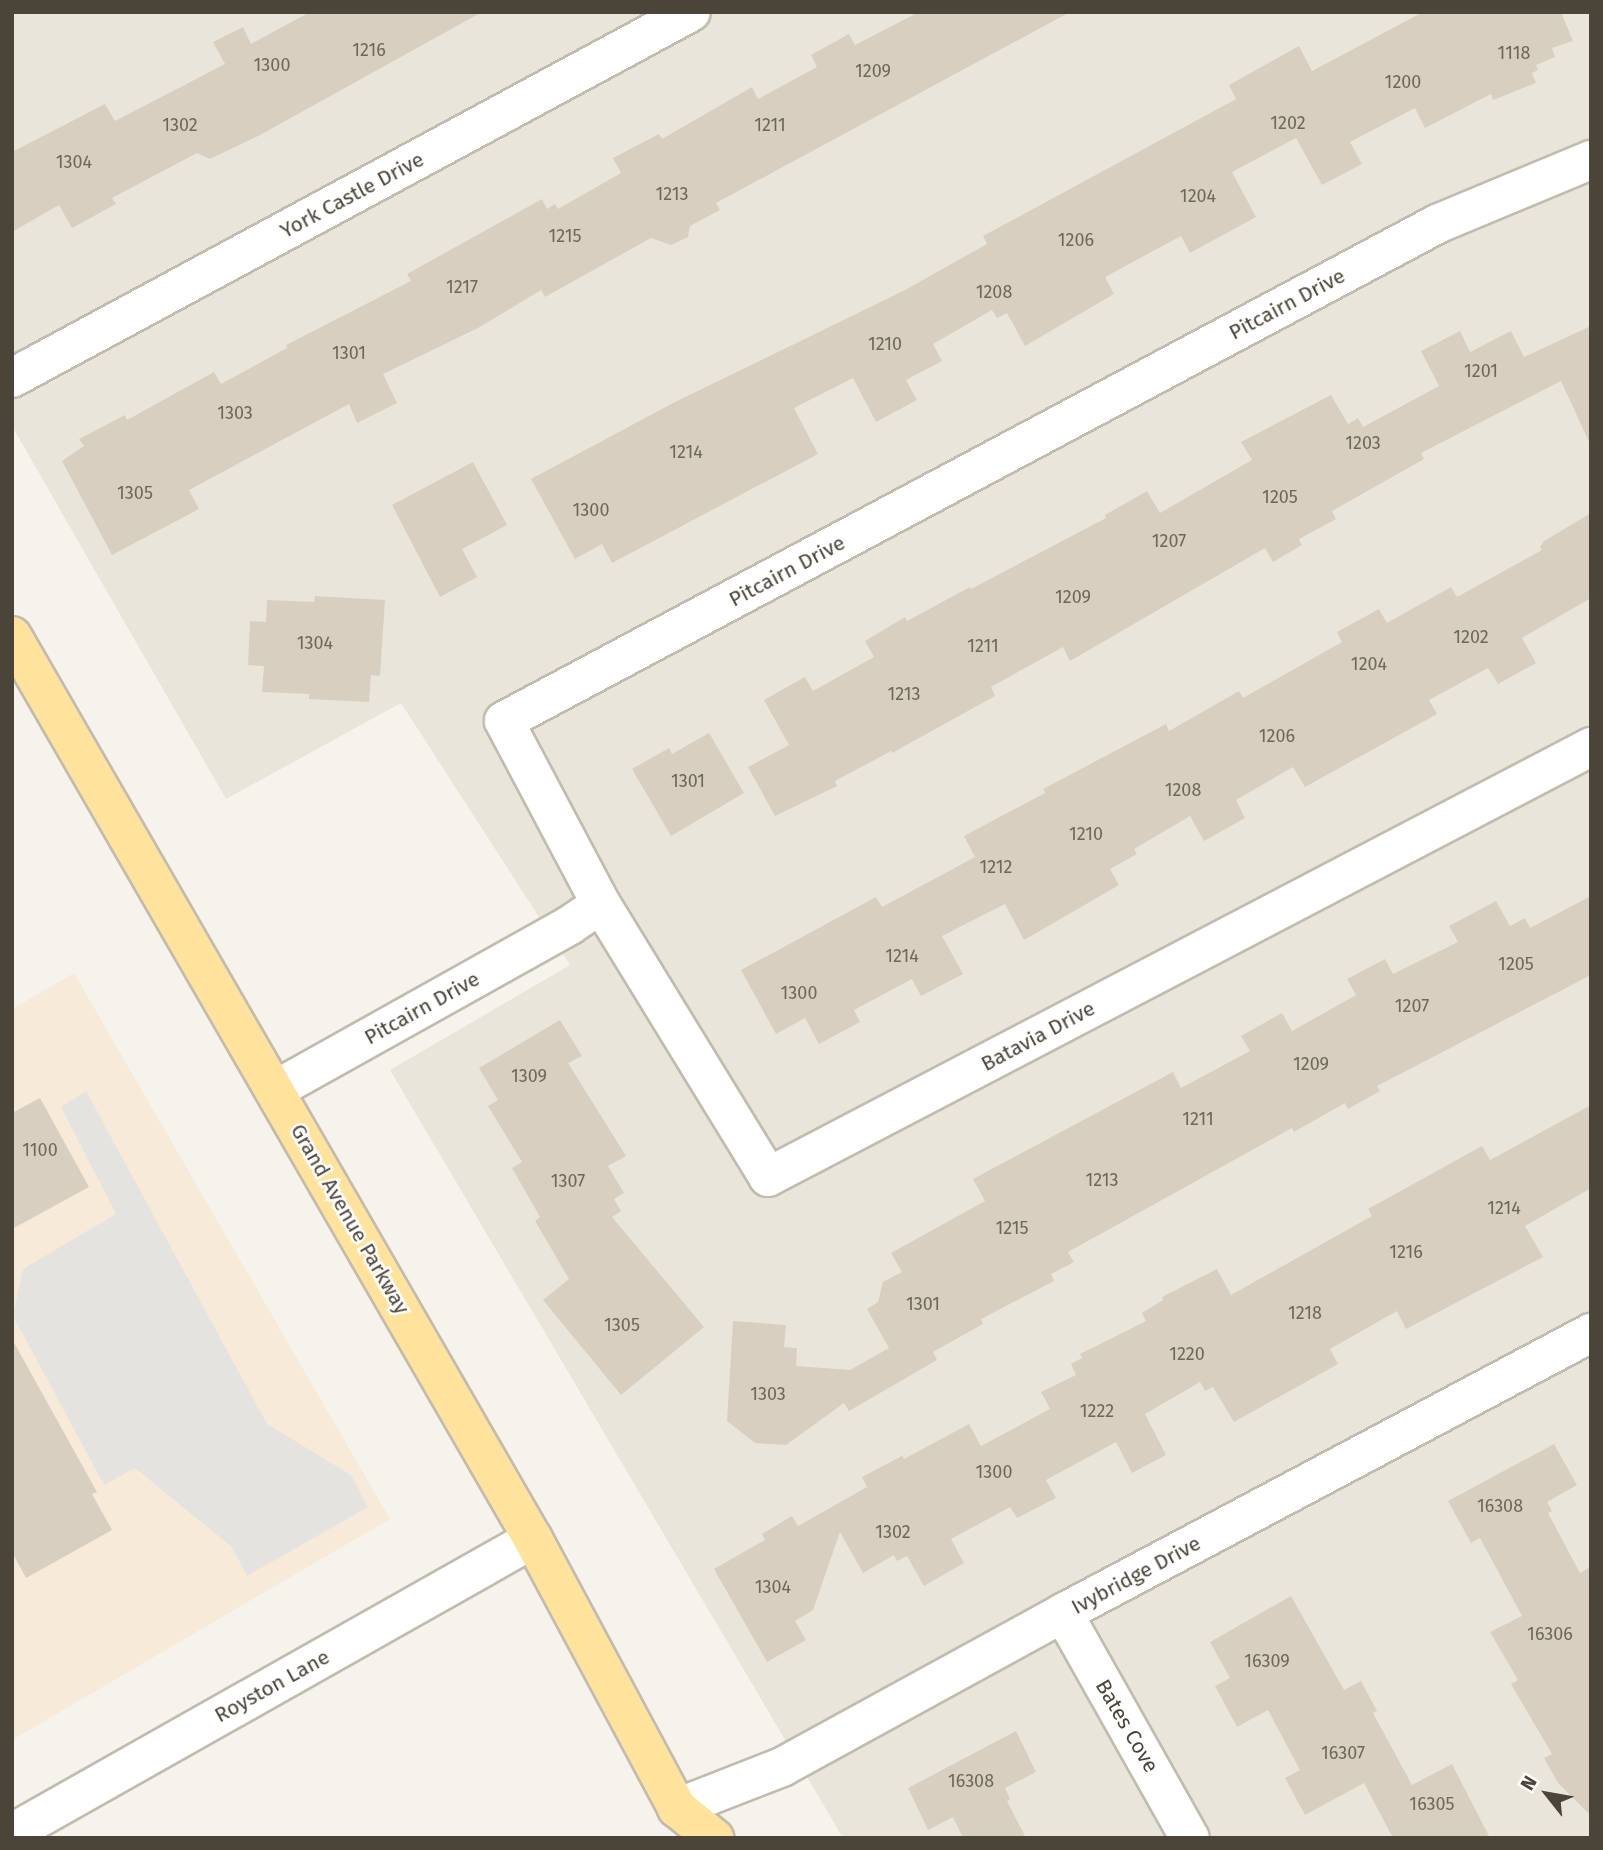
<!DOCTYPE html>
<style>
body{margin:0}
#map{position:relative;width:1603px;height:1850px;overflow:hidden;background:#f6f3ec;font-family:"Fira Sans",sans-serif}
div>[style]{position:absolute}
.residential>*{inset:0;background:#eae5da}
.commercial>*{inset:0;background:#f7ead8}
.parking>*{inset:0;background:#e5e3e0}
.building>*{inset:0;background:#d8cfc1}
.roads{filter:drop-shadow(2px 0 #c2bbae) drop-shadow(-2px 0 #c2bbae) drop-shadow(0 2px #c2bbae) drop-shadow(0 -2px #c2bbae)}
.minor>*{height:38px;margin:-19px;padding:0 19px;transform-origin:19px;border-radius:19px;background:#fff}
.major>*{height:38px;margin:-19px;padding:0 19px;transform-origin:19px;border-radius:19px;background:#ffe39c}
span{translate:-50% -50%;white-space:nowrap;text-align:center;line-height:1.15;-webkit-text-stroke:5px #fff;paint-order:stroke}
.number-label{font-size:18px;color:#6e675b}
.number-label span{-webkit-text-stroke-width:0}
.street-label{font-size:21px;color:#4b4439}
.frame{position:absolute;inset:0;border:14px solid #4b4439;pointer-events:none}
.north{position:absolute;left:1512px;top:1759px;width:70px;height:70px;-webkit-text-stroke:5px #fff;paint-order:stroke;rotate:301deg;font-size:19px;font-weight:700;line-height:28px;text-align:center;color:#4b4439}
.north::after{content:'';display:block;margin:auto;width:24px;height:32px;background:#4b4439;clip-path:polygon(50% 0,100% 100%,50% 72%,0 100%)}
</style>
<div id="map">
<div class="residential">
<div style="clip-path:polygon(12px 12px,1591px 12px,1591px 1838px,843px 1838px,390px 1070px,570px 965px,401px 703px,226px 799px,12px 426px)"></div>
</div>
<div class="commercial">
<div style="clip-path:polygon(74px 973px,390px 1519px,12px 1740px,12px 1009px)"></div>
</div>
<div class="parking">
<div style="clip-path:polygon(86px 1091px,267px 1424px,351px 1475px,368px 1507px,247px 1576px,232px 1547px,135px 1468px,104px 1485px,13px 1316px,23px 1269px,116px 1214px,61px 1107px)"></div>
</div>
<div class="building">
<div style="clip-path:polygon(310px 12px,482px 12px,260px 135px,210px 159px,197px 153px,112px 198px,116px 204px,72px 228px,59px 205px,12px 232px,12px 152px,105px 104px,115px 121px,225px 64px,213px 42px,243px 27px,251px 44px)"></div>
<div style="clip-path:polygon(919px 12px,1070px 12px,716px 203px,720px 210px,690px 226px,688px 237px,671px 245px,651px 238px,545px 297px,541px 290px,478px 328px,383px 374px,397px 403px,357px 423px,349px 404px,189px 490px,199px 509px,112px 555px,62px 461px,84px 446px,79px 439px,125px 415px,127px 420px,214px 372px,221px 384px,287px 348px,286px 345px,411px 281px,407px 274px,542px 199px,547px 209px,555px 204px,558px 209px,621px 173px,613px 158px,659px 134px,662px 139px,752px 87px,758px 99px,817px 67px,811px 55px,849px 34px,855px 45px)"></div>
<div style="clip-path:polygon(1423px 12px,1561px 12px,1573px 41px,1552px 48px,1555px 57px,1536px 65px,1538px 70px,1532px 73px,1536px 83px,1493px 100px,1491px 94px,1425px 128px,1415px 108px,1350px 142px,1362px 164px,1322px 185px,1296px 138px,1232px 172px,1256px 217px,1190px 253px,1181px 236px,1105px 277px,1114px 294px,1025px 346px,1007px 313px,997px 318px,992px 310px,933px 344px,942px 361px,906px 380px,917px 400px,876px 422px,853px 378px,794px 408px,818px 454px,612px 563px,602px 544px,575px 559px,531px 479px,675px 402px,905px 290px,987px 244px,983px 236px,1236px 99px,1229px 85px,1299px 46px,1312px 71px)"></div>
<div style="clip-path:polygon(1591px 326px,1591px 446px,1561px 381px,1421px 453px,1424px 459px,1332px 511px,1336px 519px,1299px 539px,1302px 545px,1273px 562px,1265px 548px,1070px 661px,1063px 647px,991px 687px,995px 696px,892px 753px,891px 751px,835px 781px,837px 786px,775px 816px,748px 767px,789px 745px,764px 700px,805px 677px,813px 691px,874px 657px,865px 641px,905px 617px,907px 621px,970px 587px,971px 589px,1106px 518px,1105px 515px,1147px 491px,1160px 513px,1252px 460px,1241px 442px,1331px 395px,1348px 424px,1358px 418px,1363px 427px,1439px 386px,1421px 351px,1460px 331px,1470px 352px,1511px 331px,1524px 357px)"></div>
<div style="clip-path:polygon(473px 462px,507px 525px,462px 549px,477px 577px,440px 597px,392px 505px)"></div>
<div style="clip-path:polygon(1591px 513px,1591px 598px,1522px 638px,1536px 663px,1498px 684px,1488px 668px,1429px 700px,1437px 714px,1305px 787px,1293px 767px,1236px 800px,1245px 818px,1204px 841px,1190px 816px,1134px 849px,1137px 854px,1110px 869px,1119px 885px,1024px 940px,1005px 904px,942px 936px,963px 974px,921px 996px,912px 979px,854px 1010px,860px 1022px,819px 1044px,805px 1018px,776px 1034px,741px 970px,876px 897px,882px 907px,975px 857px,964px 836px,1045px 793px,1043px 789px,1166px 724px,1169px 731px,1239px 691px,1243px 698px,1342px 642px,1337px 632px,1379px 609px,1387px 623px,1451px 587px,1457px 597px,1542px 550px,1540px 547px,1544px 541px)"></div>
<div style="clip-path:polygon(315px 596px,385px 600px,380px 676px,371px 675px,369px 702px,309px 699px,309px 694px,262px 692px,264px 666px,248px 665px,250px 621px,266px 622px,267px 600px,314px 602px)"></div>
<div style="clip-path:polygon(709px 733px,744px 793px,671px 836px,632px 769px,669px 748px,672px 754px)"></div>
<div style="clip-path:polygon(1591px 896px,1591px 975px,1377px 1086px,1380px 1091px,1348px 1109px,1345px 1103px,1294px 1132px,1292px 1128px,1068px 1252px,1074px 1262px,1051px 1274px,1054px 1281px,981px 1319px,983px 1324px,933px 1352px,937px 1360px,849px 1411px,844px 1403px,786px 1445px,755px 1443px,727px 1421px,733px 1321px,786px 1325px,784px 1347px,797px 1348px,796px 1366px,850px 1370px,889px 1348px,867px 1309px,878px 1302px,883px 1282px,902px 1272px,891px 1253px,985px 1201px,973px 1179px,1173px 1072px,1181px 1088px,1250px 1051px,1241px 1036px,1282px 1013px,1292px 1031px,1356px 995px,1347px 979px,1385px 959px,1393px 974px,1458px 942px,1449px 926px,1496px 901px,1510px 926px,1525px 918px,1530px 928px)"></div>
<div style="clip-path:polygon(560px 1020px,582px 1056px,568px 1063px,626px 1156px,608px 1166px,624px 1193px,614px 1199px,621px 1211px,612px 1217px,704px 1327px,621px 1395px,543px 1300px,569px 1279px,535px 1221px,540px 1217px,512px 1168px,522px 1162px,488px 1106px,498px 1100px,479px 1068px)"></div>
<div style="clip-path:polygon(40px 1098px,89px 1187px,12px 1229px,12px 1113px)"></div>
<div style="clip-path:polygon(1591px 1105px,1591px 1188px,1525px 1226px,1543px 1257px,1406px 1329px,1397px 1311px,1330px 1349px,1338px 1364px,1234px 1422px,1213px 1387px,1205px 1391px,1200px 1382px,1145px 1414px,1166px 1455px,1132px 1473px,1116px 1442px,1046px 1480px,1056px 1498px,1017px 1518px,1010px 1507px,951px 1539px,964px 1563px,924px 1586px,907px 1556px,897px 1561px,894px 1555px,863px 1573px,840px 1532px,813px 1610px,795px 1621px,806px 1640px,767px 1662px,714px 1569px,765px 1540px,762px 1534px,792px 1516px,798px 1526px,867px 1487px,862px 1477px,902px 1456px,904px 1459px,969px 1424px,981px 1446px,1050px 1409px,1041px 1392px,1076px 1375px,1071px 1364px,1082px 1358px,1080px 1354px,1146px 1321px,1142px 1313px,1163px 1300px,1162px 1297px,1217px 1269px,1231px 1295px,1372px 1216px,1368px 1209px,1482px 1146px,1490px 1160px)"></div>
<div style="clip-path:polygon(12px 1339px,97px 1492px,92px 1494px,112px 1530px,26px 1578px,12px 1552px)"></div>
<div style="clip-path:polygon(1554px 1444px,1577px 1485px,1547px 1502px,1552px 1511px,1548px 1513px,1580px 1573px,1591px 1567px,1591px 1816px,1558px 1783px,1544px 1758px,1552px 1754px,1511px 1684px,1518px 1680px,1490px 1632px,1522px 1616px,1480px 1538px,1471px 1543px,1448px 1501px)"></div>
<div style="clip-path:polygon(1291px 1596px,1344px 1690px,1361px 1681px,1377px 1711px,1373px 1713px,1412px 1785px,1452px 1764px,1490px 1838px,1393px 1838px,1364px 1783px,1305px 1815px,1285px 1778px,1300px 1770px,1268px 1710px,1237px 1727px,1215px 1686px,1230px 1678px,1210px 1642px)"></div>
<div style="clip-path:polygon(1016px 1731px,1036px 1772px,1005px 1788px,1010px 1799px,1007px 1801px,1026px 1838px,963px 1838px,953px 1817px,928px 1830px,908px 1788px)"></div>
</div>
<div class="roads">
<div class="minor">
<div style="left:12px;top:378px;width:771px;rotate:-28.33deg"></div>
<div style="left:601px;top:904px;width:320px;rotate:58.5deg"></div>
<div style="left:768px;top:1177px;width:929px;rotate:-27.59deg"></div>
<div style="left:275px;top:1090px;width:338px;rotate:-29.2deg"></div>
<div style="left:570px;top:925px;width:37px;rotate:-34deg"></div>
<div style="left:601px;top:904px;width:207px;rotate:-117.9deg"></div>
<div style="left:504px;top:721px;width:1057px;rotate:-28.04deg"></div>
<div style="left:1437px;top:224px;width:167px;rotate:-22.6deg"></div>
<div style="left:1063px;top:1613px;width:258px;rotate:60.6deg"></div>
<div style="left:677px;top:1808px;width:113px;rotate:-21.3deg"></div>
<div style="left:782px;top:1767px;width:320px;rotate:-28.7deg"></div>
<div style="left:1063px;top:1613px;width:598px;rotate:-27.94deg"></div>
<div style="left:12px;top:1833px;width:598px;rotate:-29.44deg"></div>
</div>
<div class="major">
<div style="left:12px;top:636px;width:1043px;rotate:60.02deg"></div>
<div style="left:533px;top:1539px;width:305px;rotate:61.8deg"></div>
<div style="left:677px;top:1808px;width:48px;rotate:39deg"></div>
</div>
</div>
<div class="number-label">
<span style="left:369px;top:50px">1216</span>
<span style="left:1514px;top:53px">1118</span>
<span style="left:272px;top:65px">1300</span>
<span style="left:873px;top:71px">1209</span>
<span style="left:1403px;top:82px">1200</span>
<span style="left:1288px;top:123px">1202</span>
<span style="left:180px;top:125px">1302</span>
<span style="left:770px;top:125px">1211</span>
<span style="left:74px;top:162px">1304</span>
<span style="left:672px;top:194px">1213</span>
<span style="left:1198px;top:196px">1204</span>
<span style="left:565px;top:236px">1215</span>
<span style="left:1076px;top:240px">1206</span>
<span style="left:462px;top:287px">1217</span>
<span style="left:994px;top:292px">1208</span>
<span style="left:885px;top:344px">1210</span>
<span style="left:349px;top:353px">1301</span>
<span style="left:1481px;top:371px">1201</span>
<span style="left:235px;top:413px">1303</span>
<span style="left:1363px;top:443px">1203</span>
<span style="left:686px;top:452px">1214</span>
<span style="left:135px;top:493px">1305</span>
<span style="left:1280px;top:497px">1205</span>
<span style="left:591px;top:510px">1300</span>
<span style="left:1169px;top:541px">1207</span>
<span style="left:1073px;top:597px">1209</span>
<span style="left:1471px;top:637px">1202</span>
<span style="left:315px;top:643px">1304</span>
<span style="left:983px;top:646px">1211</span>
<span style="left:1369px;top:664px">1204</span>
<span style="left:904px;top:694px">1213</span>
<span style="left:1277px;top:736px">1206</span>
<span style="left:688px;top:781px">1301</span>
<span style="left:1183px;top:790px">1208</span>
<span style="left:1086px;top:834px">1210</span>
<span style="left:996px;top:867px">1212</span>
<span style="left:902px;top:956px">1214</span>
<span style="left:1516px;top:964px">1205</span>
<span style="left:799px;top:993px">1300</span>
<span style="left:1412px;top:1006px">1207</span>
<span style="left:1311px;top:1064px">1209</span>
<span style="left:529px;top:1076px">1309</span>
<span style="left:1198px;top:1119px">1211</span>
<span style="left:40px;top:1150px">1100</span>
<span style="left:1102px;top:1180px">1213</span>
<span style="left:568px;top:1181px">1307</span>
<span style="left:1504px;top:1208px">1214</span>
<span style="left:1012px;top:1228px">1215</span>
<span style="left:1406px;top:1252px">1216</span>
<span style="left:923px;top:1304px">1301</span>
<span style="left:1305px;top:1313px">1218</span>
<span style="left:622px;top:1325px">1305</span>
<span style="left:1187px;top:1354px">1220</span>
<span style="left:768px;top:1394px">1303</span>
<span style="left:1097px;top:1411px">1222</span>
<span style="left:994px;top:1472px">1300</span>
<span style="left:1500px;top:1506px">16308</span>
<span style="left:893px;top:1532px">1302</span>
<span style="left:773px;top:1587px">1304</span>
<span style="left:1550px;top:1634px">16306</span>
<span style="left:1267px;top:1661px">16309</span>
<span style="left:1343px;top:1753px">16307</span>
<span style="left:971px;top:1781px">16308</span>
<span style="left:1432px;top:1804px">16305</span>
</div>
<div class="street-label">
<span style="left:352px;top:195px;rotate:-28deg">York Castle Drive</span>
<span style="left:1287px;top:304px;rotate:-28deg">Pitcairn Drive</span>
<span style="left:787px;top:571px;rotate:-28deg">Pitcairn Drive</span>
<span style="left:422px;top:1008px;rotate:-29deg">Pitcairn Drive</span>
<span style="left:1038px;top:1036px;rotate:-28deg">Batavia Drive</span>
<span style="left:350px;top:1219px;rotate:60deg">Grand Avenue Parkway</span>
<span style="left:1136px;top:1575px;rotate:-28deg">Ivybridge Drive</span>
<span style="left:272px;top:1686px;rotate:-29deg">Royston Lane</span>
<span style="left:1127px;top:1726px;rotate:60deg">Bates Cove</span>
</div>
<div class="frame"></div>
<div class="north">N</div>
</div>
